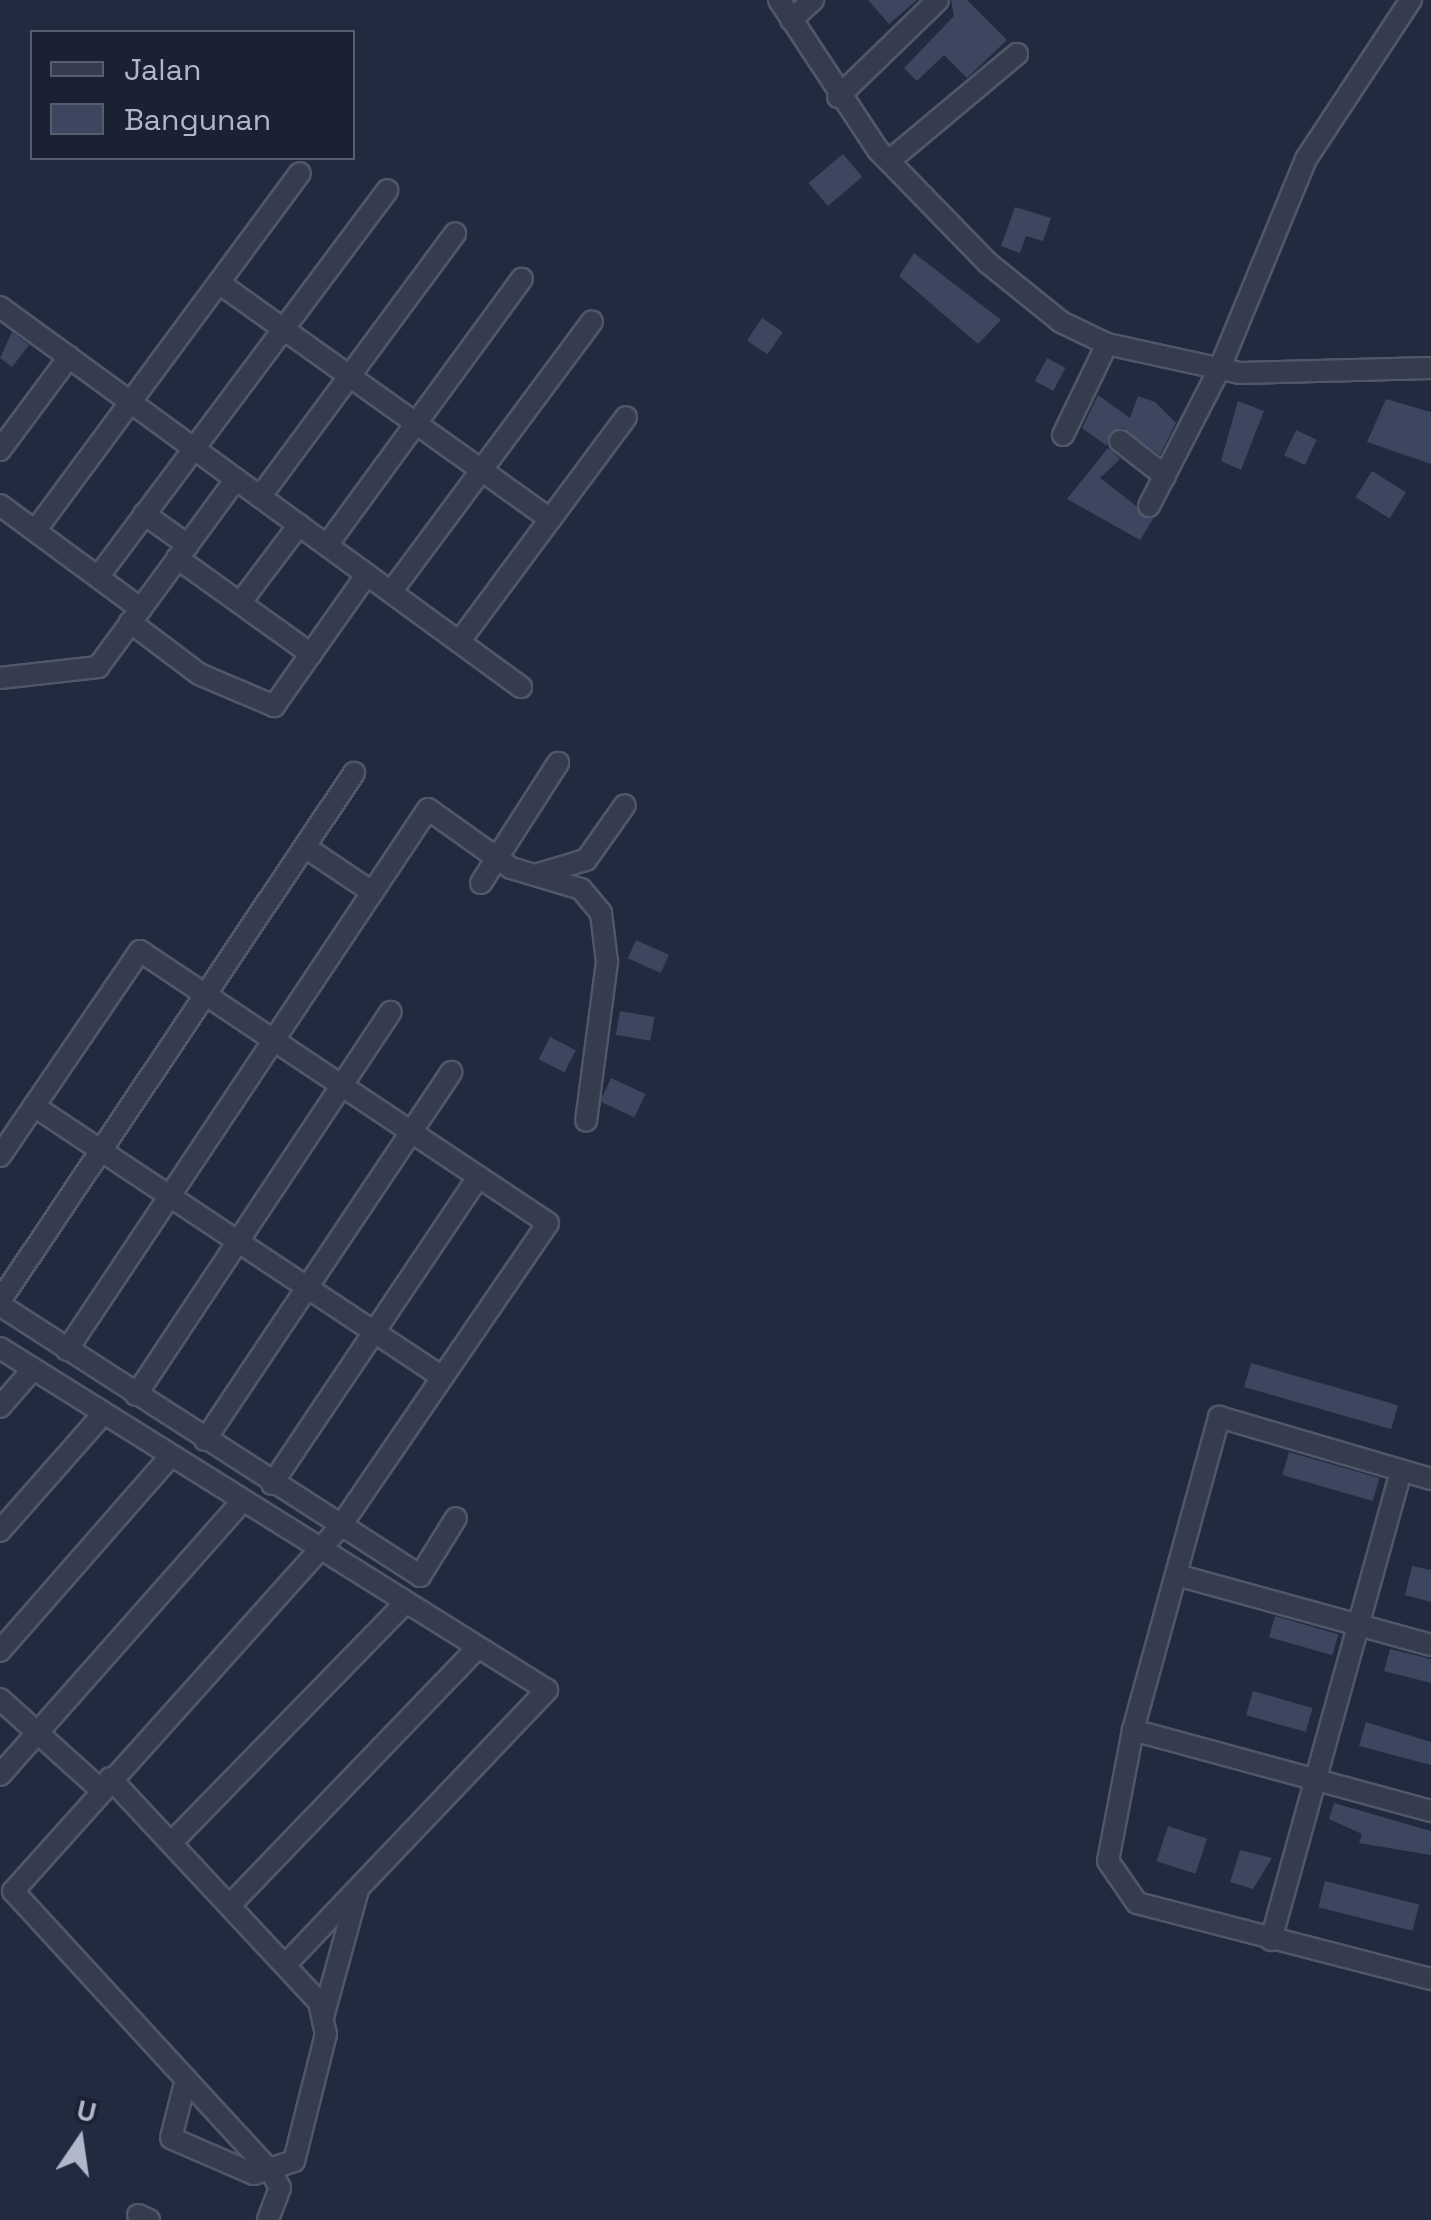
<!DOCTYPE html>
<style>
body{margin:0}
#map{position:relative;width:1431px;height:2220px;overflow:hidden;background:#212a3f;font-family:"Space Grotesk",sans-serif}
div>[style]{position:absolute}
.building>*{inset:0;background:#3d465f;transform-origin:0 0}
.roads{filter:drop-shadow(2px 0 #505769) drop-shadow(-2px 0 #505769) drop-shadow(0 2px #505769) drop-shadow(0 -2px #505769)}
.minor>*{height:20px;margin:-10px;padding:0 10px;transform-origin:10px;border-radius:10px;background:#353c4e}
span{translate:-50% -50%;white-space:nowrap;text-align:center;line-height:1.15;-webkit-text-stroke:8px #1a2133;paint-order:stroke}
.legend{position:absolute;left:30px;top:30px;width:325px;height:130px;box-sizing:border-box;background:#1a2133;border:2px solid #565d6f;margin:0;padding:12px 18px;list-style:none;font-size:30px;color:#b1b7ca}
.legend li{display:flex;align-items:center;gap:20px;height:50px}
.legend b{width:50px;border:2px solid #565d6f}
.north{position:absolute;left:30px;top:2090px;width:100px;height:100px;-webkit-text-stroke:8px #1a2133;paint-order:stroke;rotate:13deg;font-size:28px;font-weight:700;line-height:40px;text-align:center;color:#b1b7ca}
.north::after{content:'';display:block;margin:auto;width:35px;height:45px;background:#b1b7ca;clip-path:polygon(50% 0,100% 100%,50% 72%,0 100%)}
</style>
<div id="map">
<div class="building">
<div style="clip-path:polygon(868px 0,917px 0,889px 24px)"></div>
<div style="clip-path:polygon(951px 0,967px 0,1007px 40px,967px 78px,944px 55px,917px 81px,904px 68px,954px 16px)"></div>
<div style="left:843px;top:154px;width:30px;height:45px;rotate:50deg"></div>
<div style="clip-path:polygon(1015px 207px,1051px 218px,1043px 241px,1026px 236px,1020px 253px,1001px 246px)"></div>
<div style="clip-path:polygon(914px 253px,1001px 320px,978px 344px,899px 276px)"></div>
<div style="left:762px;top:318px;width:25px;height:27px;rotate:34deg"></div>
<div style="clip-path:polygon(12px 332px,29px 345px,12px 367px,0 358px)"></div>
<div style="left:1047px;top:358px;width:21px;height:26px;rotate:28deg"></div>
<div style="clip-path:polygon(1098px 395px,1130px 418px,1138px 396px,1155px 402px,1176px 423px,1160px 455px,1123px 428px,1110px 432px,1107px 446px,1082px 428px)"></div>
<div style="clip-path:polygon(1386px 399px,1431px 412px,1431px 464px,1367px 442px)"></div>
<div style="clip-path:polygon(1238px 401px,1264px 411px,1241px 470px,1221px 461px)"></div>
<div style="left:1296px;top:430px;width:23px;height:28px;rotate:25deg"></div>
<div style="clip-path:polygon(1108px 448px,1120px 459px,1100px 478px,1153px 519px,1140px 540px,1067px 499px)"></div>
<div style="left:1372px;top:471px;width:40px;height:31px;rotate:32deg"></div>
<div style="left:636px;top:940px;width:36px;height:20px;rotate:24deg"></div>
<div style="left:620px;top:1011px;width:35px;height:24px;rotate:10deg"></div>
<div style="left:550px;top:1037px;width:29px;height:25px;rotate:27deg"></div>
<div style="left:611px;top:1078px;width:38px;height:26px;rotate:25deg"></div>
<div style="left:1251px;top:1363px;width:153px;height:25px;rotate:16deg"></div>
<div style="left:1289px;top:1452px;width:94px;height:24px;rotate:16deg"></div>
<div style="clip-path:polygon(1412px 1566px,1431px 1570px,1431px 1602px,1405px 1595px)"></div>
<div style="left:1275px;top:1616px;width:66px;height:22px;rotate:16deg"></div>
<div style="clip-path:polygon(1390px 1649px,1431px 1659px,1431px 1683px,1384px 1671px)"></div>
<div style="left:1253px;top:1691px;width:62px;height:25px;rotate:16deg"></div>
<div style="clip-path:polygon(1366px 1722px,1431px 1742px,1431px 1765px,1359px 1746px)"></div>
<div style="clip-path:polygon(1334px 1803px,1431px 1831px,1431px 1855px,1359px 1843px,1362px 1834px,1329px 1819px)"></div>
<div style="left:1168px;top:1826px;width:41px;height:37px;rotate:18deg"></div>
<div style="clip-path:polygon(1240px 1850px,1272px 1858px,1253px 1889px,1230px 1882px)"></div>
<div style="left:1325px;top:1881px;width:97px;height:27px;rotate:14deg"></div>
</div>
<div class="roads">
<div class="minor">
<div style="left:779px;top:0;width:180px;rotate:56.6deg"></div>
<div style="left:878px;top:150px;width:158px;rotate:45.8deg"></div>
<div style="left:988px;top:263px;width:94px;rotate:38.9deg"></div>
<div style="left:1061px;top:322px;width:51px;rotate:25.6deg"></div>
<div style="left:1107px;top:344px;width:136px;rotate:12.3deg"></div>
<div style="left:1240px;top:373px;width:191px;rotate:-1.5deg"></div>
<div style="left:791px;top:20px;width:30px;rotate:-42deg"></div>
<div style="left:838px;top:97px;width:139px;rotate:-44.1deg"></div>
<div style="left:889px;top:161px;width:167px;rotate:-39.9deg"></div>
<div style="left:219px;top:283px;width:407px;rotate:35.5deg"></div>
<div style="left:0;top:307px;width:645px;rotate:36.11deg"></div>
<div style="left:1063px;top:435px;width:101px;rotate:-64.2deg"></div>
<div style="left:1120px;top:441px;width:57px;rotate:37.9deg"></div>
<div style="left:0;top:450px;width:116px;rotate:-53.4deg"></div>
<div style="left:260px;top:497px;width:328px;rotate:-53.5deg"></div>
<div style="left:0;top:505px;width:175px;rotate:36.4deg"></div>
<div style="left:1149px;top:506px;width:153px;rotate:-62.8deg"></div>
<div style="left:1219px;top:370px;width:228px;rotate:-67.6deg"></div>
<div style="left:1306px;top:159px;width:191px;rotate:-56.6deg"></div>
<div style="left:144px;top:514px;width:54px;rotate:35.2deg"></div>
<div style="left:35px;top:531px;width:445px;rotate:-53.5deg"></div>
<div style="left:327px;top:545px;width:330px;rotate:-53.8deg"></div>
<div style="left:177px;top:558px;width:165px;rotate:35.6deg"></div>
<div style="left:98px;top:577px;width:483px;rotate:-53.2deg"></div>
<div style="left:391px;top:592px;width:337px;rotate:-53.4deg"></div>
<div style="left:240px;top:603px;width:98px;rotate:-52.9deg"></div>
<div style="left:130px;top:622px;width:86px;rotate:37deg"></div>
<div style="left:199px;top:674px;width:82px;rotate:23.1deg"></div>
<div style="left:274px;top:706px;width:161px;rotate:-54.8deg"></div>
<div style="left:459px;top:642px;width:280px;rotate:-53.4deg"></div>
<div style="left:0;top:678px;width:99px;rotate:-6.4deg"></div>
<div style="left:98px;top:667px;width:233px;rotate:-53.7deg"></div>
<div style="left:305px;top:847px;width:81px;rotate:33.9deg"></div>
<div style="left:538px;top:874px;width:50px;rotate:-16.3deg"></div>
<div style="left:586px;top:860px;width:67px;rotate:-54.7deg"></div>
<div style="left:481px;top:883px;width:143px;rotate:-57.3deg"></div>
<div style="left:34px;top:1106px;width:490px;rotate:33.6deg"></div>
<div style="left:0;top:1156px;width:248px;rotate:-55.7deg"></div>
<div style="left:140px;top:951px;width:490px;rotate:33.7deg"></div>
<div style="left:548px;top:1223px;width:370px;rotate:124.4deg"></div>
<div style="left:339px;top:1528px;width:488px;rotate:131.9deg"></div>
<div style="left:13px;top:1891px;width:383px;rotate:47.4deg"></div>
<div style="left:272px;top:2173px;width:17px;rotate:62deg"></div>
<div style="left:280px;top:2188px;width:34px;rotate:111deg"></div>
<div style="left:0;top:1301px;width:636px;rotate:-56.16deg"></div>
<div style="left:0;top:1305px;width:500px;rotate:32.8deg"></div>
<div style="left:420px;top:1576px;width:68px;rotate:-58.2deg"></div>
<div style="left:0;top:1348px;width:645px;rotate:32.01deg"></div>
<div style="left:547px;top:1690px;width:374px;rotate:133.6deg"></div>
<div style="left:67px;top:1350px;width:650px;rotate:-56.29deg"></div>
<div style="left:428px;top:809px;width:102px;rotate:35.4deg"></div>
<div style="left:511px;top:868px;width:73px;rotate:16.7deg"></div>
<div style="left:581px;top:889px;width:31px;rotate:50deg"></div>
<div style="left:601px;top:913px;width:49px;rotate:83deg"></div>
<div style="left:607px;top:962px;width:160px;rotate:97.5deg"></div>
<div style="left:136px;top:1395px;width:460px;rotate:-56.4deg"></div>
<div style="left:0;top:1407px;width:50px;rotate:-49deg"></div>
<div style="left:205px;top:1440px;width:443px;rotate:-56.2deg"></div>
<div style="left:272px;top:1484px;width:370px;rotate:-56.1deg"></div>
<div style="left:0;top:1531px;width:156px;rotate:-48.6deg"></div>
<div style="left:1177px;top:1575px;width:263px;rotate:15.4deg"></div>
<div style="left:0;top:1651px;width:258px;rotate:-48.8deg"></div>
<div style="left:0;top:1699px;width:135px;rotate:42deg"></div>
<div style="left:1133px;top:1730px;width:325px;rotate:-74.6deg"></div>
<div style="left:1219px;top:1417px;width:221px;rotate:16.3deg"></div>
<div style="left:0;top:1775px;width:363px;rotate:-48.5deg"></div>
<div style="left:110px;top:1778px;width:306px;rotate:47deg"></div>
<div style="left:319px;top:2002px;width:33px;rotate:78deg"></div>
<div style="left:326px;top:2034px;width:131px;rotate:104.1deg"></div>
<div style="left:294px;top:2161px;width:42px;rotate:162deg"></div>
<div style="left:254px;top:2174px;width:90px;rotate:-156.6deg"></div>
<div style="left:171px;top:2138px;width:61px;rotate:-75.7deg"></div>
<div style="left:1431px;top:1811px;width:309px;rotate:-164.8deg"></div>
<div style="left:1133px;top:1730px;width:133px;rotate:100.8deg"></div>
<div style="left:1108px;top:1861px;width:51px;rotate:55.4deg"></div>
<div style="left:1137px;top:1903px;width:304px;rotate:14.5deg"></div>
<div style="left:172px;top:1842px;width:332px;rotate:-45.7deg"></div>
<div style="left:232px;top:1903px;width:354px;rotate:-46.1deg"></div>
<div style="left:1271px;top:1940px;width:487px;rotate:-74.5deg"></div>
<div style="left:323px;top:2017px;width:132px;rotate:-74.6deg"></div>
<div style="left:138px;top:2215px;width:12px;rotate:24deg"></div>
</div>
</div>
<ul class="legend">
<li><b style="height:12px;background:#353c4e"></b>Jalan</li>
<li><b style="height:28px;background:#3d465f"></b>Bangunan</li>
</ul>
<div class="north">U</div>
</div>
